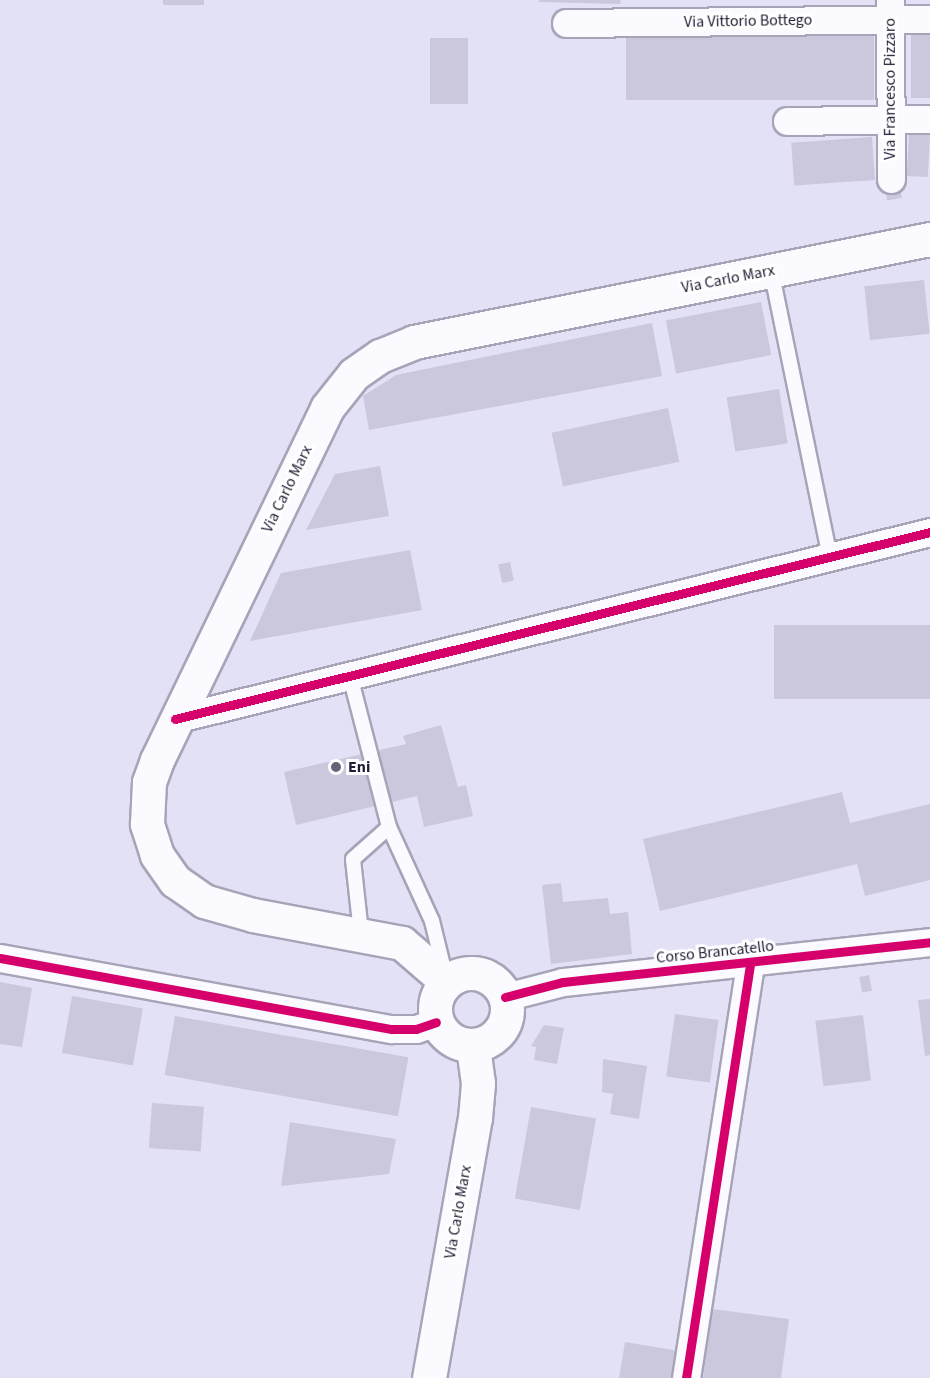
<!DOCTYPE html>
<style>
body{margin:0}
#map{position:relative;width:930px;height:1378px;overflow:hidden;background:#e3e1f6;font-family:"Source Sans 3",sans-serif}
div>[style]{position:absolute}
.building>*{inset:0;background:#cbc8dd;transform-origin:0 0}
.roads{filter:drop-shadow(2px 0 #a7a4b8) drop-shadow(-2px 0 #a7a4b8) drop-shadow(0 2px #a7a4b8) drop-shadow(0 -2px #a7a4b8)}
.lane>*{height:14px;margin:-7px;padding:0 7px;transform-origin:7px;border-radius:7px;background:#fbfafe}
.street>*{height:27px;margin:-13.5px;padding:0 13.5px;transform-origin:13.5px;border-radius:13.5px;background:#fbfafe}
.secondary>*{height:33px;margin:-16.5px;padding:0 16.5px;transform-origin:16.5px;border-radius:16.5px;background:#fbfafe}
.secondary>.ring{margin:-16.5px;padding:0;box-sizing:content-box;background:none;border:33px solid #fbfafe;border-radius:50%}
.cycleway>*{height:9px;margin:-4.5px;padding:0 4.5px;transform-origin:4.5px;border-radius:4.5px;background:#d6006c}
.dots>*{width:16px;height:16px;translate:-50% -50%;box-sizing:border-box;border:3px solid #fff;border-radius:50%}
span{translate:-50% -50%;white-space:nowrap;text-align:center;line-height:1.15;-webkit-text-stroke:6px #fff;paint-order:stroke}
.street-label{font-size:16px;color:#221d35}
.poi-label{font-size:16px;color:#221d35;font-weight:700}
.left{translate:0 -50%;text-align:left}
</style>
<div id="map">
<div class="building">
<div style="left:163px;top:0;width:41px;height:5px"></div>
<div style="clip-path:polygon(539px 0,621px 0,620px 4px,539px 2px)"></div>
<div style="left:911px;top:35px;width:19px;height:63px"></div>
<div style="left:626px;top:36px;width:248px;height:64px"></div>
<div style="left:430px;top:38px;width:38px;height:66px"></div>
<div style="left:909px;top:134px;width:21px;height:42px;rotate:3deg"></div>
<div style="left:872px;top:137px;width:43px;height:81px;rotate:86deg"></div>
<div style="left:900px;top:187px;width:11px;height:15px;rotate:80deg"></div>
<div style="left:924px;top:280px;width:54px;height:60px;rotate:84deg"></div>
<div style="left:761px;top:302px;width:54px;height:97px;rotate:79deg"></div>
<div style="clip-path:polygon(652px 323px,662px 376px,369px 430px,363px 396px,396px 375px)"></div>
<div style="left:779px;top:389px;width:55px;height:53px;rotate:81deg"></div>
<div style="left:668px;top:408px;width:55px;height:119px;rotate:78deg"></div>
<div style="clip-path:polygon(380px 466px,389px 516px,306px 530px,335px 474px)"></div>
<div style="clip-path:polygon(410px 550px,422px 610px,250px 641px,281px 573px)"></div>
<div style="left:510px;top:562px;width:19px;height:12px;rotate:78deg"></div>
<div style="left:930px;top:625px;width:74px;height:156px;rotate:90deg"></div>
<div style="clip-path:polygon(441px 725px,458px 787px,466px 785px,473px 816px,424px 827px,417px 796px,296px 825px,284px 772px,406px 744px,403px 736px)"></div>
<div style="clip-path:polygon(842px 792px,850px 823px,930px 804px,930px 880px,865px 896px,857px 864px,660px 911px,643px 839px)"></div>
<div style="clip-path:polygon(561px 883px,563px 902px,608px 898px,610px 914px,628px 912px,632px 954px,551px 964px,542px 885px)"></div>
<div style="left:869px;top:975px;width:16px;height:10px;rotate:79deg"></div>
<div style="clip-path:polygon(0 982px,32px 988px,22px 1047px,0 1044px)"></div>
<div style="left:72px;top:996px;width:72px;height:58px;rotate:10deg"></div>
<div style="clip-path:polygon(930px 999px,930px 1055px,925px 1056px,918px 1000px)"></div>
<div style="left:675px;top:1014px;width:44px;height:63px;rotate:8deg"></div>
<div style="left:863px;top:1015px;width:66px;height:48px;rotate:83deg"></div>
<div style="left:175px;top:1016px;width:237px;height:60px;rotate:10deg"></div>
<div style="clip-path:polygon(544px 1025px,564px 1028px,557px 1064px,534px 1060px,536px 1047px,531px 1046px)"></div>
<div style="clip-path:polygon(603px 1059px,647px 1066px,639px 1119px,610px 1114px,613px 1094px,602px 1092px)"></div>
<div style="left:152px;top:1103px;width:52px;height:45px;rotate:4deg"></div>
<div style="left:531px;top:1107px;width:66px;height:93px;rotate:10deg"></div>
<div style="clip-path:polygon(290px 1122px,396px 1139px,389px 1174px,281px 1186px)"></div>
<div style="clip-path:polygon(712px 1309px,789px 1319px,781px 1378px,703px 1378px)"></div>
<div style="clip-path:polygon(625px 1342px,679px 1351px,674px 1378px,619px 1378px)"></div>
</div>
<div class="roads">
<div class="lane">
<div style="left:771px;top:270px;width:293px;rotate:78.4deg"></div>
<div style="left:350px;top:676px;width:156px;rotate:75.5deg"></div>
<div style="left:389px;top:827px;width:103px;rotate:65.4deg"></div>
<div style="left:432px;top:921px;width:50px;rotate:76.2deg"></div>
<div style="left:361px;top:933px;width:74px;rotate:-96.2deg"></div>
<div style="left:353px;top:859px;width:48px;rotate:-41.6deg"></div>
</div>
<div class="street">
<div style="left:890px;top:0;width:179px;rotate:89.7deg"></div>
<div style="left:566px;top:23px;width:364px;rotate:-0.6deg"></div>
<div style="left:787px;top:121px;width:143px;rotate:-0.8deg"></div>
<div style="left:175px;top:719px;width:778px;rotate:-13.91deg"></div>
<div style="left:0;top:958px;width:398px;rotate:10.3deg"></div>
<div style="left:392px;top:1029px;width:24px"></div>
<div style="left:416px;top:1029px;width:21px;rotate:-19deg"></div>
<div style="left:505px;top:997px;width:60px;rotate:-14.5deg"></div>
<div style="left:563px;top:982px;width:369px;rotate:-6.2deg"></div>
<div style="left:686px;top:1378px;width:419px;rotate:-81.2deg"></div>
</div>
<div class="secondary">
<div class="ring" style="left:435px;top:973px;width:39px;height:39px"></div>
<div style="left:447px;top:982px;width:60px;rotate:-139.1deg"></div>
<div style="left:402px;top:943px;width:152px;rotate:-169.4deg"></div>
<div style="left:253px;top:915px;width:51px;rotate:-164.1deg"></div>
<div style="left:204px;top:901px;width:35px;rotate:-145deg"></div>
<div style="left:175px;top:881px;width:32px;rotate:-125deg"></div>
<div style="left:157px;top:855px;width:33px;rotate:-108deg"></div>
<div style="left:147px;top:824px;width:42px;rotate:-87.3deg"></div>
<div style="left:149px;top:782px;width:23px;rotate:-70deg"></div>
<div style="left:157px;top:760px;width:391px;rotate:-64.2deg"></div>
<div style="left:327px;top:408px;width:43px;rotate:-51.5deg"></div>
<div style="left:354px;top:374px;width:32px;rotate:-35deg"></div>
<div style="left:380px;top:356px;width:37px;rotate:-22deg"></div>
<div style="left:414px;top:342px;width:526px;rotate:-11.29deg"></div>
<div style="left:429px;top:1378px;width:264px;rotate:-80deg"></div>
<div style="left:475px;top:1118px;width:35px;rotate:-85deg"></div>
<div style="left:478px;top:1083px;width:37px;rotate:-98deg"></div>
</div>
</div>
<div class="cycleway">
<div style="left:175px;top:719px;width:778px;rotate:-13.91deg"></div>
<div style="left:0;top:958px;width:398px;rotate:10.3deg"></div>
<div style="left:392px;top:1029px;width:24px"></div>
<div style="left:416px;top:1029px;width:21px;rotate:-19deg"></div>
<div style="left:505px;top:997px;width:60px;rotate:-14.5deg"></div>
<div style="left:563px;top:982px;width:369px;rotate:-6.2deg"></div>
<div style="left:686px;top:1378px;width:419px;rotate:-81.2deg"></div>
</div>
<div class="dots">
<div style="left:336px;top:767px;background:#666279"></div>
</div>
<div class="street-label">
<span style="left:748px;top:21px;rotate:-1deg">Via Vittorio Bottego</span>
<span style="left:890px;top:89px;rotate:-90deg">Via Francesco Pizzaro</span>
<span style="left:728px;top:279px;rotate:-11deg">Via Carlo Marx</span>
<span style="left:287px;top:489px;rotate:-64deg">Via Carlo Marx</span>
<span style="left:715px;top:952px;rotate:-6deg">Corso Brancatello</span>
<span style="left:458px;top:1212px;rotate:-80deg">Via Carlo Marx</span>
</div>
<div class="poi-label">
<span class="left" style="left:348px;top:767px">Eni</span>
</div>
</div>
